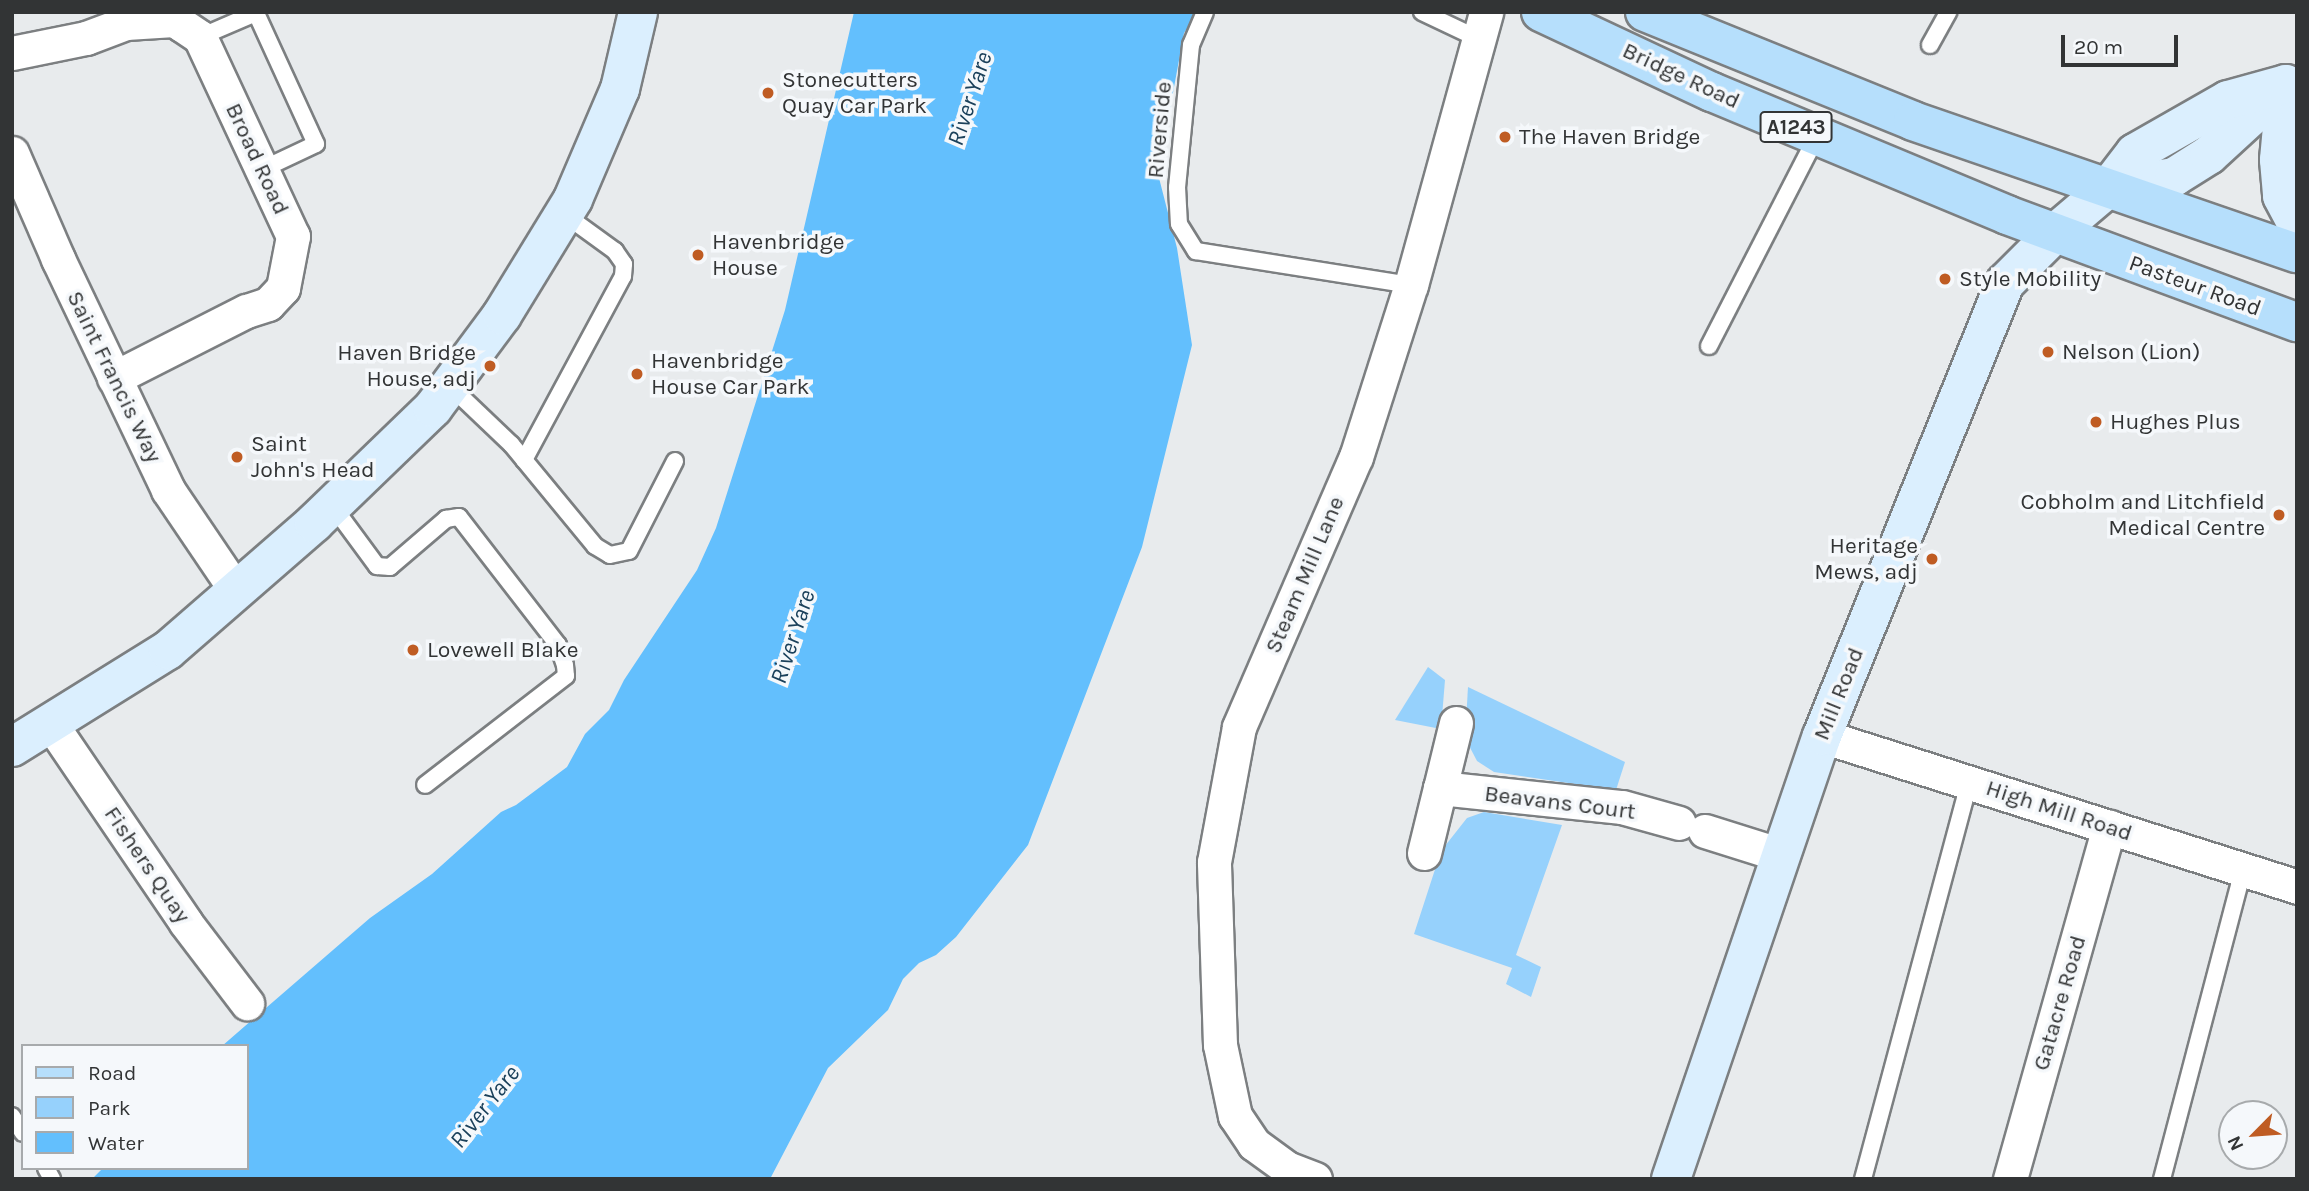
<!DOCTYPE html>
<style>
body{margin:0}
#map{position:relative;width:2309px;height:1191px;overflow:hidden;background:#e8ebed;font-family:Karla,sans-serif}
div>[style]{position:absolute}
.green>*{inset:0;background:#96d1fc}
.water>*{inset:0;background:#63bffd}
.roads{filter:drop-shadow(2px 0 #7c7f81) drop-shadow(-2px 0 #7c7f81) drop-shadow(0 2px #7c7f81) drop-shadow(0 -2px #7c7f81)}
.lane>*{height:16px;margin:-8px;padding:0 8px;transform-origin:8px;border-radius:8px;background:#fff}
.street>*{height:33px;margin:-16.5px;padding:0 16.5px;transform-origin:16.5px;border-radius:16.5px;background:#fff}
.secondary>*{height:38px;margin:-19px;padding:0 19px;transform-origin:19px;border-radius:19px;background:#dbeffe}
.primary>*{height:38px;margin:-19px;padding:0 19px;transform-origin:19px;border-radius:19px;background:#b6dffc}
.dots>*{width:19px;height:19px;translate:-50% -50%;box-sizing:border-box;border:4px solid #f5f8fb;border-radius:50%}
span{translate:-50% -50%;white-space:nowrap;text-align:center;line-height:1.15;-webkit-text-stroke:7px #f5f8fb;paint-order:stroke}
.shield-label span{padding:2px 5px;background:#f5f8fb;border:2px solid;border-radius:5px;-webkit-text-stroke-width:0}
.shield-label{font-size:21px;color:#323435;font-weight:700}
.street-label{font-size:23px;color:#323435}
.poi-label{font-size:23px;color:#323435}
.left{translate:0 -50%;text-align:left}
.right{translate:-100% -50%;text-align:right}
.water-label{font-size:24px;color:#1b415b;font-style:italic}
.frame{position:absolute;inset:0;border:14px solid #323435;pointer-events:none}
.legend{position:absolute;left:21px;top:1044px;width:228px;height:126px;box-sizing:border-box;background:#f5f8fb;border:2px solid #a7aaac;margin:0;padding:9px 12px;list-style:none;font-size:21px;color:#323435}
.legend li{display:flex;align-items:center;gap:14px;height:35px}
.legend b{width:35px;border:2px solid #a7aaac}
.north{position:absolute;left:2218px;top:1100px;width:70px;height:70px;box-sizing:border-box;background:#f5f8fb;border:2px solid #a7aaac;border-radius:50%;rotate:245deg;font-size:19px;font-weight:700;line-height:28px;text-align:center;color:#323435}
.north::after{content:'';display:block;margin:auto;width:24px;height:32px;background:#bf5c23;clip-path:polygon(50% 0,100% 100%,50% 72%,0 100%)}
.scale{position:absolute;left:2061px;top:35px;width:117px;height:32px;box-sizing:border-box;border:4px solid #323435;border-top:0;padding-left:9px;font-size:21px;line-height:24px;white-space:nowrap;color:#323435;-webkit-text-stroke:5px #f5f8fb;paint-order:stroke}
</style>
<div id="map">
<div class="green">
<div style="clip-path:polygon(1428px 667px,1445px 680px,1441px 729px,1395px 720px)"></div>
<div style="clip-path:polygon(1468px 687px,1625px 762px,1616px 790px,1494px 772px,1477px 761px,1465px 738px)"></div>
<div style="clip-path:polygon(1484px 812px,1562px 825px,1516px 955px,1541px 967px,1531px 997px,1506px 984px,1512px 968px,1414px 934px,1441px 851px,1467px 818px)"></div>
</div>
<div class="water">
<div style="clip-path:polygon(854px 12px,1198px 12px,1184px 33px,1158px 174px,1177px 248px,1192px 345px,1142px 547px,1028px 845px,956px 937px,936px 955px,919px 963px,903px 979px,888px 1010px,828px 1068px,770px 1179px,92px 1179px,103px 1168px,247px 1168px,247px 1046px,222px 1046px,370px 918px,432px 874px,501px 812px,516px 805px,567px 767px,585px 734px,609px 710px,624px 680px,697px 570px,716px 528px,785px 310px)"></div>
</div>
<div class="roads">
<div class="lane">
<div style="left:1205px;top:12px;width:36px;rotate:113deg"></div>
<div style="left:1191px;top:45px;width:143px;rotate:95.6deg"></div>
<div style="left:1177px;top:187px;width:37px;rotate:87deg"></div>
<div style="left:1179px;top:224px;width:32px;rotate:58deg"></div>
<div style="left:1196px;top:251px;width:218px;rotate:9deg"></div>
<div style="left:1422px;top:12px;width:63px;rotate:25.3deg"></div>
<div style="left:200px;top:37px;width:61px;rotate:-23.2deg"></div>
<div style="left:256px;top:13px;width:144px;rotate:65.4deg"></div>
<div style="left:316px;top:144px;width:61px;rotate:154.7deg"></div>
<div style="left:1930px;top:45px;width:38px;rotate:-61deg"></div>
<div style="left:1709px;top:346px;width:236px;rotate:-62.8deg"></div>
<div style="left:450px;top:386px;width:84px;rotate:43.6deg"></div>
<div style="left:511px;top:444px;width:132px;rotate:50.5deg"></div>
<div style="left:595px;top:546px;width:17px;rotate:31deg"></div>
<div style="left:610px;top:555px;width:19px;rotate:-12deg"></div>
<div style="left:629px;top:551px;width:101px;rotate:-62.9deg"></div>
<div style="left:524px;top:460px;width:209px;rotate:-61.7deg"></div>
<div style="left:623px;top:276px;width:12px;rotate:-85deg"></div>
<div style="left:624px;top:264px;width:16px;rotate:-125deg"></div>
<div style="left:615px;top:251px;width:63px;rotate:-144deg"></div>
<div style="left:332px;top:505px;width:76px;rotate:53.6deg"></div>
<div style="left:377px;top:566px;width:13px;rotate:4deg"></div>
<div style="left:390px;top:567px;width:74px;rotate:-40.6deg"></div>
<div style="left:446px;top:519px;width:13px;rotate:-9deg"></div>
<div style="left:459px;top:517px;width:162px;rotate:52.3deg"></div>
<div style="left:558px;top:645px;width:21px;rotate:71deg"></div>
<div style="left:565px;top:665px;width:11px;rotate:85deg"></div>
<div style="left:566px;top:676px;width:178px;rotate:142.3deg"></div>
<div style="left:12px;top:1116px;width:20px;rotate:57deg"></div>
<div style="left:46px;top:1168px;width:13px;rotate:61deg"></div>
<div style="left:1863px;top:1179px;width:410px;rotate:-75deg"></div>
<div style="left:2162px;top:1179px;width:319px;rotate:-75.3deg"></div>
</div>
<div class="street">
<div style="left:12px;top:53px;width:76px;rotate:-11.5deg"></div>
<div style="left:86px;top:38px;width:43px;rotate:-20.6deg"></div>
<div style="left:126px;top:23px;width:48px;rotate:-3.6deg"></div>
<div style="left:174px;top:20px;width:9px;rotate:32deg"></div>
<div style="left:182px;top:25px;width:22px;rotate:34deg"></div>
<div style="left:200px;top:37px;width:220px;rotate:65deg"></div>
<div style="left:293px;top:236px;width:53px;rotate:100.9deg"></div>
<div style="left:283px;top:288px;width:22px;rotate:133deg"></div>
<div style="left:268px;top:304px;width:23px;rotate:162deg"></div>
<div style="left:246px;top:311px;width:148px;rotate:153.1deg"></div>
<div style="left:12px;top:153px;width:116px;rotate:66.5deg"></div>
<div style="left:58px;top:259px;width:256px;rotate:64.5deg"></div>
<div style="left:168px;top:490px;width:120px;rotate:55.9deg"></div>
<div style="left:1456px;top:723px;width:67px;rotate:103.8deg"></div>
<div style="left:1440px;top:788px;width:183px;rotate:6deg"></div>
<div style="left:1622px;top:807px;width:59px;rotate:15.7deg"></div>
<div style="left:51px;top:724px;width:240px;rotate:55.8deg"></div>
<div style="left:186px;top:923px;width:101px;rotate:52.7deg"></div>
<div style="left:1822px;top:736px;width:498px;rotate:17.6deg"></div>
<div style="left:1705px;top:831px;width:80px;rotate:17.5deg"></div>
<div style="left:1424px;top:853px;width:67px;rotate:-76.2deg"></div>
<div style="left:1315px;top:1179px;width:30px;rotate:-159deg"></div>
<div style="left:1287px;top:1168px;width:41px;rotate:-144deg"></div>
<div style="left:1254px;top:1144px;width:34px;rotate:-124deg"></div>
<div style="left:1235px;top:1116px;width:73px;rotate:-101.9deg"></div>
<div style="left:1220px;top:1045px;width:183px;rotate:-91.9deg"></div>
<div style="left:1214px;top:862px;width:137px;rotate:-79.5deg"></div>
<div style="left:1239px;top:727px;width:294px;rotate:-66.6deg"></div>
<div style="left:1356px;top:457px;width:181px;rotate:-72.3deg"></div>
<div style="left:1411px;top:285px;width:283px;rotate:-74.6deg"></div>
<div style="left:2010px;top:1179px;width:366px;rotate:-74.3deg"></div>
</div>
<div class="secondary">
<div style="left:2286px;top:84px;width:76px;rotate:95.3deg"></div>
<div style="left:2279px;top:160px;width:36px;rotate:85deg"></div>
<div style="left:2282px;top:196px;width:32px;rotate:62deg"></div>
<div style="left:2108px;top:188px;width:67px;rotate:-9.5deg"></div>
<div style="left:2174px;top:177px;width:41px;rotate:-32.2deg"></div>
<div style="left:2209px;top:155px;width:99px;rotate:-42.5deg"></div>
<div style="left:12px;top:747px;width:184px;rotate:-31.9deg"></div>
<div style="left:168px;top:650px;width:194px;rotate:-41deg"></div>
<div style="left:314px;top:523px;width:165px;rotate:-44deg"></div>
<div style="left:433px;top:408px;width:116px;rotate:-53.4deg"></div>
<div style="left:502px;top:315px;width:136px;rotate:-58.5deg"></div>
<div style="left:573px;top:199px;width:120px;rotate:-66.9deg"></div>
<div style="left:620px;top:89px;width:79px;rotate:-76.8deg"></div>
<div style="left:1671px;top:1179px;width:468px;rotate:-71.2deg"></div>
<div style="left:1822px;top:736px;width:489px;rotate:-68deg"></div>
<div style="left:2005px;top:283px;width:71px;rotate:-45deg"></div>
<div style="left:2055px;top:233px;width:70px;rotate:-40.3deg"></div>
<div style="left:2108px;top:188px;width:44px;rotate:-52.4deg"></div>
<div style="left:2135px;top:153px;width:107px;rotate:-29.7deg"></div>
<div style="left:2228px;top:100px;width:60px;rotate:-15.4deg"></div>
</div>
<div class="primary">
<div style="left:1541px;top:12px;width:189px;rotate:25.1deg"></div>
<div style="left:1712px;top:92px;width:320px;rotate:22.6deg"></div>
<div style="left:2007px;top:215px;width:309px;rotate:20.3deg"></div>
<div style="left:1645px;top:12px;width:289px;rotate:22.1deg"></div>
<div style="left:1913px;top:121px;width:406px;rotate:19deg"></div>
</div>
</div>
<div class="dots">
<div style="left:768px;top:93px;background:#bf5c23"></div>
<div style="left:1505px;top:137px;background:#bf5c23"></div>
<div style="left:698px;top:255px;background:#bf5c23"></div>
<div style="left:1945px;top:279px;background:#bf5c23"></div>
<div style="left:2048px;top:352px;background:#bf5c23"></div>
<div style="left:490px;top:366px;background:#bf5c23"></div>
<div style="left:637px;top:374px;background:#bf5c23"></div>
<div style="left:2096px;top:422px;background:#bf5c23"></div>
<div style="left:237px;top:457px;background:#bf5c23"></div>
<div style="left:2279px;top:515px;background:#bf5c23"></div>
<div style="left:1932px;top:559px;background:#bf5c23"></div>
<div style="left:413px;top:650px;background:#bf5c23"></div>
</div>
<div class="shield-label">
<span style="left:1796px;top:127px">A1243</span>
</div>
<div class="street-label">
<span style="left:1681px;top:76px;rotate:25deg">Bridge Road</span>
<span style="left:1160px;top:130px;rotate:-85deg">Riverside</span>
<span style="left:257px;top:159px;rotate:65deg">Broad Road</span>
<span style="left:2195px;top:286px;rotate:20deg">Pasteur Road</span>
<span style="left:114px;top:377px;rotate:64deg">Saint Francis Way</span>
<span style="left:1305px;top:575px;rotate:-67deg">Steam Mill Lane</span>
<span style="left:1839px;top:694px;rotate:-68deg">Mill Road</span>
<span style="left:1560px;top:803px;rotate:7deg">Beavans Court</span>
<span style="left:2059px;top:811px;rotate:18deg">High Mill Road</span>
<span style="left:147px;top:865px;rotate:56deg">Fishers Quay</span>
<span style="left:2060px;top:1003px;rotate:-74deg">Gatacre Road</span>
</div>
<div class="poi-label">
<span class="left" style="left:782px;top:93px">Stonecutters<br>Quay Car Park</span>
<span class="left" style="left:1519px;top:137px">The Haven Bridge</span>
<span class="left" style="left:712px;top:255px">Havenbridge<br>House</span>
<span class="left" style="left:1959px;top:279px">Style Mobility</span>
<span class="left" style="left:2062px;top:352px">Nelson (Lion)</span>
<span class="right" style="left:476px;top:366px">Haven Bridge<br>House, adj</span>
<span class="left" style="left:651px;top:374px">Havenbridge<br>House Car Park</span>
<span class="left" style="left:2110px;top:422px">Hughes Plus</span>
<span class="left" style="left:251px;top:457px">Saint<br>John's Head</span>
<span class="right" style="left:2265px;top:515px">Cobholm and Litchfield<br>Medical Centre</span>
<span class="right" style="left:1918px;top:559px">Heritage<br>Mews, adj</span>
<span class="left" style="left:427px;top:650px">Lovewell Blake</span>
</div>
<div class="water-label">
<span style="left:970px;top:99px;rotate:-72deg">River Yare</span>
<span style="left:793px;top:637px;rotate:-72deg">River Yare</span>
<span style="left:485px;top:1107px;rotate:-52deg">River Yare</span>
</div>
<div class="frame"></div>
<ul class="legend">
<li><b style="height:9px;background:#b6dffc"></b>Road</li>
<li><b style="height:19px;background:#96d1fc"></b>Park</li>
<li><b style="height:19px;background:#63bffd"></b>Water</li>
</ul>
<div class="north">N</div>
<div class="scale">20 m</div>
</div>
